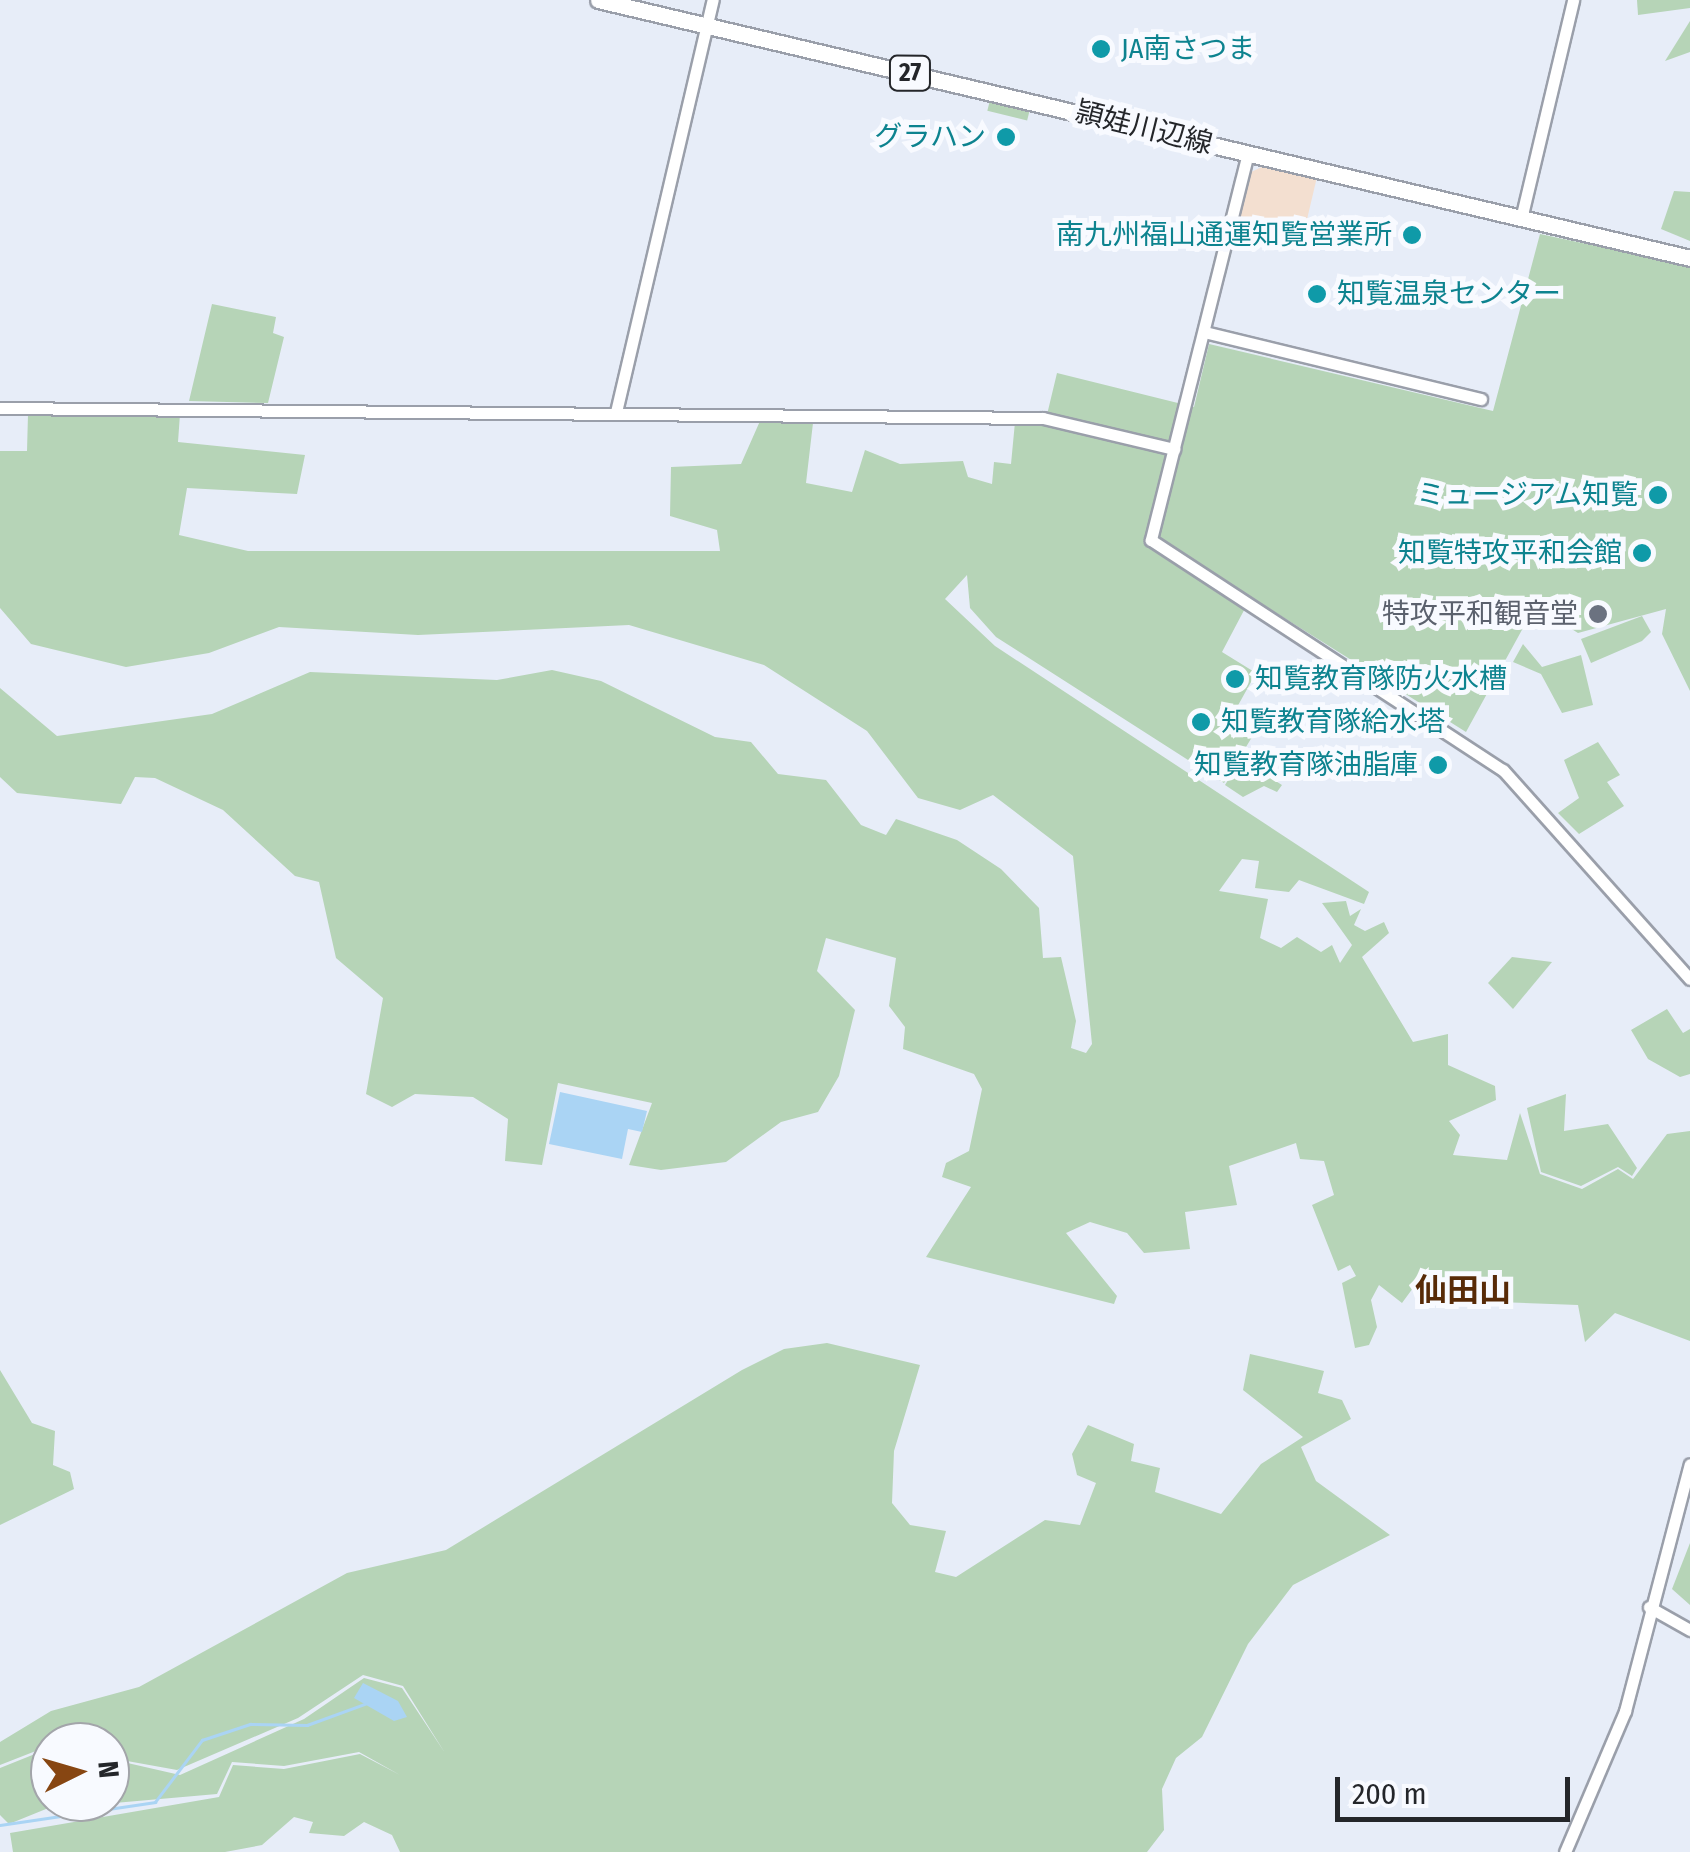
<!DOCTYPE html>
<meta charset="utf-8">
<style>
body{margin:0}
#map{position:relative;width:1690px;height:1852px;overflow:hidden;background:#e7edf8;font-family:"Fira Sans Condensed","Noto Sans JP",sans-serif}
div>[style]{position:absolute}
.commercial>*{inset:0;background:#f3dfd0}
.green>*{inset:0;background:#b6d4b7;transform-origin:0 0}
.water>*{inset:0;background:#aad4f4}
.stream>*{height:2.5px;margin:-1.25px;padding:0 1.25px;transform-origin:1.25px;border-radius:1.25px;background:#aad4f4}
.roads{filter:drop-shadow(2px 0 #9a9faa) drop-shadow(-2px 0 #9a9faa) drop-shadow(0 2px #9a9faa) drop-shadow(0 -2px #9a9faa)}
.minor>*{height:11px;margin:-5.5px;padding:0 5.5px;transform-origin:5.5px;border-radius:5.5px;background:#fff}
.major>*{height:15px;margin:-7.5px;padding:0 7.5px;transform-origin:7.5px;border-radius:7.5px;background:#fff}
.dots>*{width:28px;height:28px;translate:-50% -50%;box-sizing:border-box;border:5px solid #f8faff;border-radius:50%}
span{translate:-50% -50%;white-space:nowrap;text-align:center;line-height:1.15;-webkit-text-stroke:10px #f8faff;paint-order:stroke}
.shield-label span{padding:2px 8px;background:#f8faff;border:2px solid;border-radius:8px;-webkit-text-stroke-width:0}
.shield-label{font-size:25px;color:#24262a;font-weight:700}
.culture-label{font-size:28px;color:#0d838f}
.left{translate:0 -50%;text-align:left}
.right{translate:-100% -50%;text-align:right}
.street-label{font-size:28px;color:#24262a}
.worship-label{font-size:28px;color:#5b616d}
.quarter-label{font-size:32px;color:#572a07;font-weight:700}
.north{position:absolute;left:30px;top:1722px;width:100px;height:100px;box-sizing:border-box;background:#f8faff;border:2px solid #a3a5aa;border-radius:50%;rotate:85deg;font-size:28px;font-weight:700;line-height:40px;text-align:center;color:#24262a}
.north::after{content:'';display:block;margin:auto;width:35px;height:45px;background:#874612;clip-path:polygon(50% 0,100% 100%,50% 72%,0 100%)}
.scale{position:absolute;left:1335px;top:1777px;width:235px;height:45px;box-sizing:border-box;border:5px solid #24262a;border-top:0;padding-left:12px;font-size:30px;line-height:35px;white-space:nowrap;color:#24262a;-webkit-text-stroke:8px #f8faff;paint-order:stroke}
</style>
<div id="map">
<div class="commercial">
<div style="clip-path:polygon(1266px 165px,1317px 177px,1304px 232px,1239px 216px,1249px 173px)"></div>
</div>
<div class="green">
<div style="clip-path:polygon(1637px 0,1690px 0,1690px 8px,1638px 15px)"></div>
<div style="clip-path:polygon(1690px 21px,1690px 52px,1665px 61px)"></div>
<div style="left:990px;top:100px;width:41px;height:11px;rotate:14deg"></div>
<div style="clip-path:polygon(1674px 191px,1690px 192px,1690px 241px,1661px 229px)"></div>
<div style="clip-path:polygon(1540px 234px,1690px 266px,1690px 691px,1662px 634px,1666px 609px,1578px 633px,1535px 606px,1466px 732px,1251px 597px,1222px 652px,1256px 673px,1236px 709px,1260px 724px,1224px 783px,996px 637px,970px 608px,967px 575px,945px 599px,995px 646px,1369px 892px,1364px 904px,1299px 880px,1289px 892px,1255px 888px,1259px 861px,1242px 859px,1219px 891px,1268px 899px,1260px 938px,1281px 948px,1297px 937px,1321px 952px,1332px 945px,1340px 963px,1352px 945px,1322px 903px,1346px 901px,1350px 916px,1361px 909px,1354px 925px,1365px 931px,1384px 922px,1389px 933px,1362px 957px,1413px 1042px,1448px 1034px,1448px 1065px,1495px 1086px,1496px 1100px,1449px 1121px,1460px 1135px,1453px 1155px,1507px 1160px,1520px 1113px,1540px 1174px,1582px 1189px,1618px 1169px,1633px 1179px,1667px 1134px,1690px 1131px,1690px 1341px,1615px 1313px,1585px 1342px,1578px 1305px,1498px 1302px,1495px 1287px,1443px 1285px,1435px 1300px,1413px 1288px,1402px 1303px,1379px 1285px,1371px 1300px,1377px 1327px,1369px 1345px,1355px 1348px,1342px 1283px,1356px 1276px,1350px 1265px,1338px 1271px,1312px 1205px,1334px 1195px,1324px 1161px,1300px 1159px,1296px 1143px,1229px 1166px,1237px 1205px,1185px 1212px,1190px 1249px,1144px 1253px,1127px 1233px,1090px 1222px,1066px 1233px,1117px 1296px,1114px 1304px,926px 1257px,971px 1187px,942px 1177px,946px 1163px,969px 1151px,982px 1089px,974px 1074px,903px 1049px,905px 1027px,889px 1006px,896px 958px,826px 938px,817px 971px,855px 1010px,839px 1076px,818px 1112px,781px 1122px,726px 1162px,661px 1170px,629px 1165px,652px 1103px,558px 1083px,542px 1165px,505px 1161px,508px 1119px,473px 1097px,415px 1094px,392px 1107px,366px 1094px,383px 998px,336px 958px,319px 882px,295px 876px,223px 810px,155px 778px,135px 777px,121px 804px,17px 793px,0 777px,0 688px,57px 736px,212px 714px,310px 672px,497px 680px,552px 670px,601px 681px,715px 737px,751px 742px,778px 774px,826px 780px,861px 825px,886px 835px,896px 819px,957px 840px,1001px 869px,1039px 908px,1043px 958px,1061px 957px,1076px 1021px,1071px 1048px,1086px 1053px,1092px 1044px,1073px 856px,993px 795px,960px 810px,918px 798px,867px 731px,764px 665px,629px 625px,418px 635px,279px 627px,209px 653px,126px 667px,31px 644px,0 608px,0 451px,27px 451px,28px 414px,180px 414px,178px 442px,305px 455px,297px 494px,187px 488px,179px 535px,248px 551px,720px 551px,717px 530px,670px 516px,671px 467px,741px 464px,760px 421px,813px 423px,806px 483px,852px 492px,865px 450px,900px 464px,963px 461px,968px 477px,992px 484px,994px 462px,1011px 464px,1015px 422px,1045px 423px,1057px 373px,1194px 407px,1209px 344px,1493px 411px)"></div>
<div style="clip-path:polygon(212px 304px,276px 317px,273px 333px,284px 337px,268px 403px,189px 401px)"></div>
<div style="clip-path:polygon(1642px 616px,1651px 632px,1642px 641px,1591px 663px,1581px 639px)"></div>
<div style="clip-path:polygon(1523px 644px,1542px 667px,1581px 655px,1593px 705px,1562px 713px,1541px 674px,1513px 662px)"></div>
<div style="clip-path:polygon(1598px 742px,1620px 775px,1607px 782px,1624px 806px,1579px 834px,1558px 813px,1579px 798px,1564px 760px)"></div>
<div style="clip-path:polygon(1241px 759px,1282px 785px,1277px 792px,1264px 786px,1243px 797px,1225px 785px)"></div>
<div style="clip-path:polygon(1512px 957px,1552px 962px,1513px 1009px,1488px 983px)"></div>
<div style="clip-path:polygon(1667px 1009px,1683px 1033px,1690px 1029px,1690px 1074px,1680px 1077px,1648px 1059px,1631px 1030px)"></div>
<div style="clip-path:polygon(1566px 1094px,1564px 1131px,1608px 1124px,1637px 1168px,1632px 1176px,1618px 1167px,1581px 1186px,1541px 1172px,1527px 1108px)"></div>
<div style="clip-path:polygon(827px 1343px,920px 1365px,894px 1451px,892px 1503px,910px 1525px,946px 1531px,935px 1572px,956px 1577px,1045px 1520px,1080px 1525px,1096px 1483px,1077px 1475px,1072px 1454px,1088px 1425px,1134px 1444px,1131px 1461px,1160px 1468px,1155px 1492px,1221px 1514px,1261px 1464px,1303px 1437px,1243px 1390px,1250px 1354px,1324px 1371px,1318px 1393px,1342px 1400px,1351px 1419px,1301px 1447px,1316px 1481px,1390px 1535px,1293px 1585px,1248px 1644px,1202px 1737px,1176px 1758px,1162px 1789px,1164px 1830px,1147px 1852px,400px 1852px,392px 1835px,364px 1822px,344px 1836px,309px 1833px,313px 1822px,294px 1817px,262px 1845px,225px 1852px,13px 1852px,10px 1833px,219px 1797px,233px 1765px,284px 1769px,360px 1754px,400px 1775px,359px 1752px,284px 1766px,232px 1762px,217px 1794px,46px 1809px,9px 1824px,0 1815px,0 1768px,50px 1748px,50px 1802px,110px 1802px,110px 1759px,180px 1775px,304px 1719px,364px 1678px,402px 1688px,445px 1753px,403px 1686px,363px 1675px,298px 1718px,177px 1770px,116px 1759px,110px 1742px,69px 1738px,0 1765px,0 1742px,51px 1711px,139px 1687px,347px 1573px,446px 1550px,742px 1370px,784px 1349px)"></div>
<div style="clip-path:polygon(0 1370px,32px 1423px,55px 1431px,53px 1465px,70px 1472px,74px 1489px,0 1525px)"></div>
<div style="clip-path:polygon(1690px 1543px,1690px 1605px,1672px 1589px)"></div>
</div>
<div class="water">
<div style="clip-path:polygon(560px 1092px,647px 1111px,642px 1132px,628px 1129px,622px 1159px,549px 1144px)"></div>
<div style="clip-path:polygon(363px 1683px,398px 1701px,407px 1717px,394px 1721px,354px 1698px)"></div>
</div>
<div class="stream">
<div style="left:0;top:1825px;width:157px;rotate:-8.4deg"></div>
<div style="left:155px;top:1802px;width:78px;rotate:-52.8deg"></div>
<div style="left:202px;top:1740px;width:51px;rotate:-18.4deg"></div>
<div style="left:250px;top:1724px;width:57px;rotate:1deg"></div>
<div style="left:307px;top:1725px;width:64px;rotate:-20.1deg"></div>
</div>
<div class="roads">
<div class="minor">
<div style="left:1248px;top:153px;width:399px;rotate:104.1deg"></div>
<div style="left:1151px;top:540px;width:420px;rotate:33.2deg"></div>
<div style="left:1503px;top:770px;width:280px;rotate:48.2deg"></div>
<div style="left:1521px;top:219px;width:225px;rotate:-76.6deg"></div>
<div style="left:1204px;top:332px;width:285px;rotate:13.6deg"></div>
<div style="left:0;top:408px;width:1043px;rotate:0.55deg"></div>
<div style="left:1043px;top:418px;width:135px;rotate:13.3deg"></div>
<div style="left:616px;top:412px;width:423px;rotate:-76.8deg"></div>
<div style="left:1649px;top:1607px;width:47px;rotate:29.3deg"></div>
<div style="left:1565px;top:1852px;width:153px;rotate:-66.9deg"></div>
<div style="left:1625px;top:1711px;width:255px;rotate:-75.3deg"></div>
</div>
<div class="major">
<div style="left:598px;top:0;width:1122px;rotate:13.29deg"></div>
</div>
</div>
<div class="dots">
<div style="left:1101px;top:49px;background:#0f9aa8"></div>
<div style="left:1006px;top:137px;background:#0f9aa8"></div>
<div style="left:1412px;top:235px;background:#0f9aa8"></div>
<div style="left:1317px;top:294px;background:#0f9aa8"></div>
<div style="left:1658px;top:495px;background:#0f9aa8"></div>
<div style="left:1642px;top:553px;background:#0f9aa8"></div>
<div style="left:1598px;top:614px;background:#6b7280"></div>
<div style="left:1235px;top:679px;background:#0f9aa8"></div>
<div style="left:1201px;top:722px;background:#0f9aa8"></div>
<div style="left:1438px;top:765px;background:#0f9aa8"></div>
</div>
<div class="shield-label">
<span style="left:910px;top:73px">27</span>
</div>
<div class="culture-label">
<span class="left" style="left:1121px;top:49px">JA南さつま</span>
<span class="right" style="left:986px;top:137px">グラハン</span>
<span class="right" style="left:1392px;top:235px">南九州福山通運知覧営業所</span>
<span class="left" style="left:1337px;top:294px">知覧温泉センター</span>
<span class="right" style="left:1638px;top:495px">ミュージアム知覧</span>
<span class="right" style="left:1622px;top:553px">知覧特攻平和会館</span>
<span class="left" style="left:1255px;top:679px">知覧教育隊防火水槽</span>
<span class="left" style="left:1221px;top:722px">知覧教育隊給水塔</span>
<span class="right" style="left:1418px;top:765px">知覧教育隊油脂庫</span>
</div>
<div class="street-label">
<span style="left:1144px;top:128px;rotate:14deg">頴娃川辺線</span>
</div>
<div class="worship-label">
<span class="right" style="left:1578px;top:614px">特攻平和観音堂</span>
</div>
<div class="quarter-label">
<span style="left:1463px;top:1290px">仙田山</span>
</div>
<div class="north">N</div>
<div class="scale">200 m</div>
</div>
